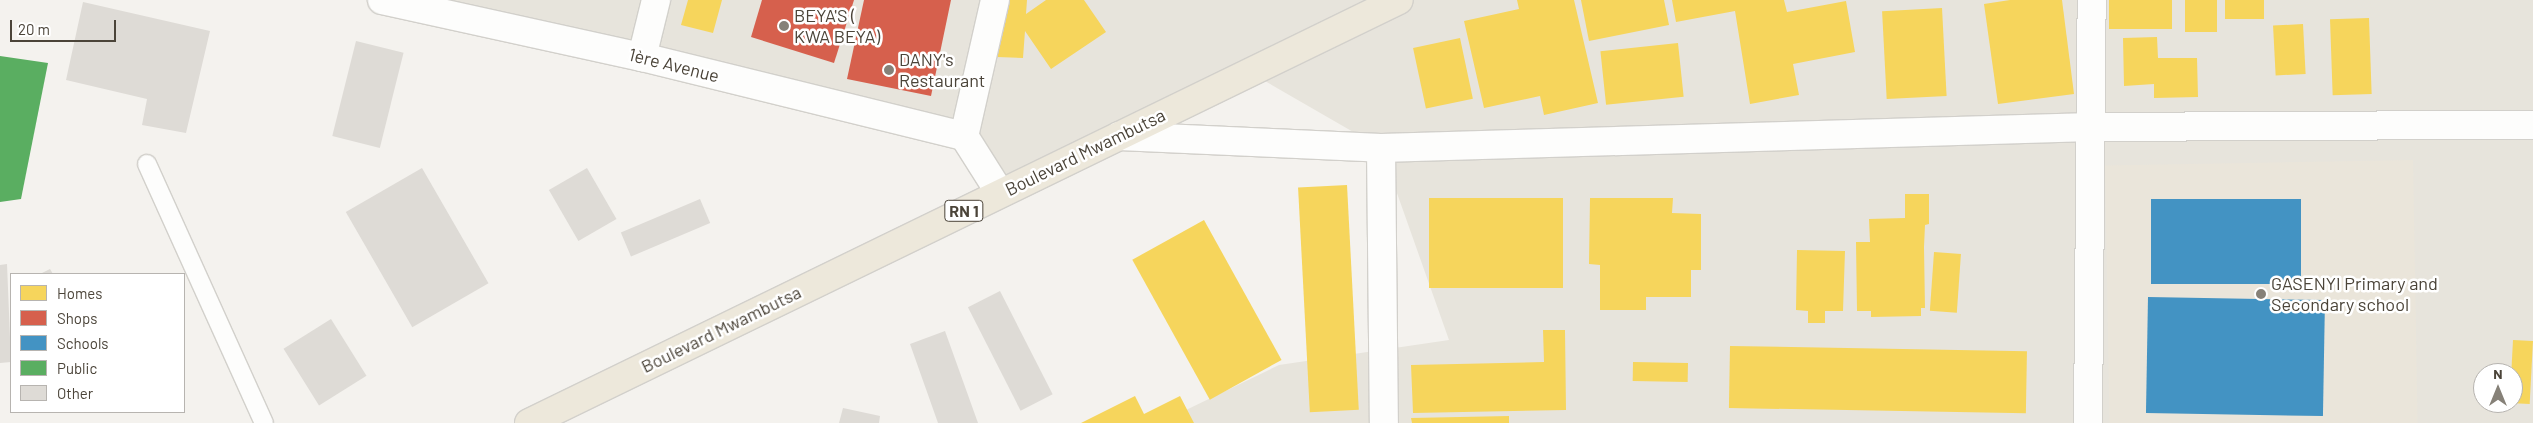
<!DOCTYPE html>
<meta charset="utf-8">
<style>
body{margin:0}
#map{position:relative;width:2533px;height:423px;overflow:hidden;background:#f4f2ee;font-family:Barlow,sans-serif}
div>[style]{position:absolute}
.residential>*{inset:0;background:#e7e4dc}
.education>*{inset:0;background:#eae5da;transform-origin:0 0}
.homes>*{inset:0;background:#f6d55c;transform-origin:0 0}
.shops>*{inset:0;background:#d6604d}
.schools>*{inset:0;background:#4393c3;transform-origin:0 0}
.public>*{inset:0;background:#5aae61}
.building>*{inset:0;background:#dedbd6;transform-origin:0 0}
.roads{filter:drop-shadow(1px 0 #d2d0cb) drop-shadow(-1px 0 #d2d0cb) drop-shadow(0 1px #d2d0cb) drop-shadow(0 -1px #d2d0cb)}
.lane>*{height:18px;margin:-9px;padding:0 9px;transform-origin:9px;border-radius:9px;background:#fdfdfc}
.street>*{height:28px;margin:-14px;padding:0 14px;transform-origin:14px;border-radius:14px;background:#fdfdfc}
.highway>*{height:28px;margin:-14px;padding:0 14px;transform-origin:14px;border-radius:14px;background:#ede8db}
.dots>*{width:14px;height:14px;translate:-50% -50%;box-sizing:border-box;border:2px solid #fff;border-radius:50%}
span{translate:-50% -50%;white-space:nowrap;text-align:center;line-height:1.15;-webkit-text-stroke:5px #fff;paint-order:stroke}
.shield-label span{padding:1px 4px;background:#fff;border:1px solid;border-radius:4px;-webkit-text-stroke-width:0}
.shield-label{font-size:16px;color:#4b4439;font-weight:700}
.poi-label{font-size:18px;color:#4b4439}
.left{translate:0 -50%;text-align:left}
.street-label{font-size:18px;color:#4b4439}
.legend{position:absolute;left:10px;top:273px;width:175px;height:140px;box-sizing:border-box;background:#fff;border:1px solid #b7b4b0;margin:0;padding:6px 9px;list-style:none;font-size:15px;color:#4b4439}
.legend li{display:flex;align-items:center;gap:10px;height:25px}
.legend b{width:25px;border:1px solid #b7b4b0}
.north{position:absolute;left:2473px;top:363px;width:50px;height:50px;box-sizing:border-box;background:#fff;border:1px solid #b7b4b0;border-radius:50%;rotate:0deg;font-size:14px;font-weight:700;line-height:20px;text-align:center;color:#4b4439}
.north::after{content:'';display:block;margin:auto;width:18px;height:22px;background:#868178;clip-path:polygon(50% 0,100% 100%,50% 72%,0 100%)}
.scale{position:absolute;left:10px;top:20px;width:106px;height:22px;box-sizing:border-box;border:2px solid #4b4439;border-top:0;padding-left:6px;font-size:15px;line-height:18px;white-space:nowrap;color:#4b4439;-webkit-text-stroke:4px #fff;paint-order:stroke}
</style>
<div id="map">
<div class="residential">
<div style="clip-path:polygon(evenodd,382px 0,2533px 0,2533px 423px,1159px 423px,1279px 365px,1449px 340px,1381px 148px,1251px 73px,1000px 193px,964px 136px,382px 0,2483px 373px,2513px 373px,2513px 403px,2483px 403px,2483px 373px)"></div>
</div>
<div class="education">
<div style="left:2413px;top:160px;width:263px;height:308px;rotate:89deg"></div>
</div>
<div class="homes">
<div style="clip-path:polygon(688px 0,722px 0,713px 33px,681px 25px)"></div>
<div style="clip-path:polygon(1001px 0,1027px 0,1026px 14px,1046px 0,1084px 0,1106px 32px,1051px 69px,1025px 31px,1023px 58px,997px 57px)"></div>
<div style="clip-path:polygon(1517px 0,1574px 0,1598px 103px,1544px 115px,1540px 96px,1484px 108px,1464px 21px,1519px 9px)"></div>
<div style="clip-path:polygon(1581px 0,1664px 0,1669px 25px,1589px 41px)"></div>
<div style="clip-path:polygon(1672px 0,1784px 0,1787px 12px,1846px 1px,1855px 52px,1793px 64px,1799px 95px,1750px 104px,1735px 11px,1676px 22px)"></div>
<div style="clip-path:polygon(2010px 0,2062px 0,2074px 94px,1998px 104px,1984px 4px)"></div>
<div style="left:2109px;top:0;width:63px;height:29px"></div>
<div style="left:2185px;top:0;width:32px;height:32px"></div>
<div style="left:2225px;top:0;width:39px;height:19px"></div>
<div style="left:1942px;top:8px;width:88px;height:60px;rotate:87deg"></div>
<div style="left:2369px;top:18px;width:76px;height:39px;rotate:88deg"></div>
<div style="left:2303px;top:24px;width:50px;height:30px;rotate:87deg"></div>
<div style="clip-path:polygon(2157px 37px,2158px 58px,2197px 58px,2198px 97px,2154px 98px,2154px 84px,2124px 86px,2123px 38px)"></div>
<div style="left:1460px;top:38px;width:62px;height:48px;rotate:78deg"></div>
<div style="left:1678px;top:43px;width:54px;height:78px;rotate:84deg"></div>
<div style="left:1347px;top:185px;width:225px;height:49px;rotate:87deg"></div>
<div style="clip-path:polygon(1905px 194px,1929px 194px,1929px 224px,1925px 225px,1924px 247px,1925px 308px,1921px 308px,1921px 316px,1871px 317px,1871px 311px,1857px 311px,1856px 242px,1870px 242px,1869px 219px,1905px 218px)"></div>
<div style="left:1563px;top:198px;width:90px;height:134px;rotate:90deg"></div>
<div style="clip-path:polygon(1590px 198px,1673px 198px,1672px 213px,1701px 214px,1701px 270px,1691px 270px,1691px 297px,1646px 297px,1646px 310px,1600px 310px,1600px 265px,1589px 264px)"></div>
<div style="left:1204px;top:220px;width:160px;height:82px;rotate:61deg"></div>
<div style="clip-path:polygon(1797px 250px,1845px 251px,1843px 311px,1825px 311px,1825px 323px,1808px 323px,1808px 311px,1796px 310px)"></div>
<div style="left:1934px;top:252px;width:27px;height:59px;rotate:4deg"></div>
<div style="clip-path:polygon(1543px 330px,1565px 330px,1566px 410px,1413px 413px,1411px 365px,1544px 362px)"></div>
<div style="left:2513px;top:340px;width:20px;height:63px;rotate:3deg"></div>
<div style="left:1730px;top:346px;width:297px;height:62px;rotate:1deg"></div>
<div style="left:1633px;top:362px;width:55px;height:19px;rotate:1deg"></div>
<div style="clip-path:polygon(1135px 396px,1144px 414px,1180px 396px,1194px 423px,1081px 423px)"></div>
<div style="clip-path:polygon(1509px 416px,1509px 423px,1412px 423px,1411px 418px)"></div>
</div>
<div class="shops">
<div style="clip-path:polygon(762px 0,854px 0,834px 63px,751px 37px)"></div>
<div style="clip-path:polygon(864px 0,951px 0,931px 96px,847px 79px)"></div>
</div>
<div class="schools">
<div style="left:2151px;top:199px;width:150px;height:85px"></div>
<div style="left:2148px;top:297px;width:177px;height:116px;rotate:1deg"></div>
</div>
<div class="public">
<div style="clip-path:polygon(0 56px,48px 63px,21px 199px,0 202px)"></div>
</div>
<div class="building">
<div style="clip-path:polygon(83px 2px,210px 31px,186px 133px,142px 125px,147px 99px,66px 80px)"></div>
<div style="left:356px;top:41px;width:49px;height:98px;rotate:14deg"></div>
<div style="left:422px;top:168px;width:133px;height:88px;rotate:60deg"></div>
<div style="left:587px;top:168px;width:59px;height:44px;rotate:60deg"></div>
<div style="left:700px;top:199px;width:26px;height:86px;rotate:67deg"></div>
<div style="clip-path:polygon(7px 264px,11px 362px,0 363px,0 265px)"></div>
<div style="clip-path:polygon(50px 269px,53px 274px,40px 274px)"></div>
<div style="left:1000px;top:291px;width:116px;height:36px;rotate:63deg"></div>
<div style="left:331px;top:319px;width:67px;height:56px;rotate:58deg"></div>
<div style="clip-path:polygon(945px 331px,978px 423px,938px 423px,910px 344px)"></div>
<div style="clip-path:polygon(843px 408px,880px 416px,879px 423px,839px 423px)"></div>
</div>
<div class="roads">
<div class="lane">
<div style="left:147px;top:164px;width:284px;rotate:65.7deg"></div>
</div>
<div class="street">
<div style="left:382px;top:0;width:266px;rotate:12.4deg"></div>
<div style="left:642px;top:57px;width:332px;rotate:13.8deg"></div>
<div style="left:995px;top:0;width:139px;rotate:102.8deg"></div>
<div style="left:964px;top:136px;width:67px;rotate:57.7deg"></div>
<div style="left:642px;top:57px;width:59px;rotate:-76.2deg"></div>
<div style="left:1119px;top:136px;width:262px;rotate:2.6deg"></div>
<div style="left:1381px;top:148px;width:711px;rotate:-1.69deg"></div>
<div style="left:2092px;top:127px;width:441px;rotate:-0.3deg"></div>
<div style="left:1381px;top:148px;width:275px;rotate:89.4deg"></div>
<div style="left:2088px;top:423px;width:423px;rotate:-89.5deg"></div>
</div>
<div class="highway">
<div style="left:529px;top:423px;width:967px;rotate:-25.93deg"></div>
</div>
</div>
<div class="dots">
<div style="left:784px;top:26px;background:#868178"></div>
<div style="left:889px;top:70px;background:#868178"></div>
<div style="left:2261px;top:294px;background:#868178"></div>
</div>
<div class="shield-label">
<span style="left:964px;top:211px">RN 1</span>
</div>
<div class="poi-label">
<span class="left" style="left:794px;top:26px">BEYA'S (<br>KWA BEYA)</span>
<span class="left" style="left:899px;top:70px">DANY's<br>Restaurant</span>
<span class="left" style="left:2271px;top:294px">GASENYI Primary and<br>Secondary school</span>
</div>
<div class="street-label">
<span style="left:674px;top:65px;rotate:14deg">1ère Avenue</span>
<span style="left:1085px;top:152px;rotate:-26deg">Boulevard Mwambutsa</span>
<span style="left:721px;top:329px;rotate:-26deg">Boulevard Mwambutsa</span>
</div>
<ul class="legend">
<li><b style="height:14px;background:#f6d55c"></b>Homes</li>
<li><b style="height:14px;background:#d6604d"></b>Shops</li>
<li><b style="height:14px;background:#4393c3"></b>Schools</li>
<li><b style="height:14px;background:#5aae61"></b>Public</li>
<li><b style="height:14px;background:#dedbd6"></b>Other</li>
</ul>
<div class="north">N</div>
<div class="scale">20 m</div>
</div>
